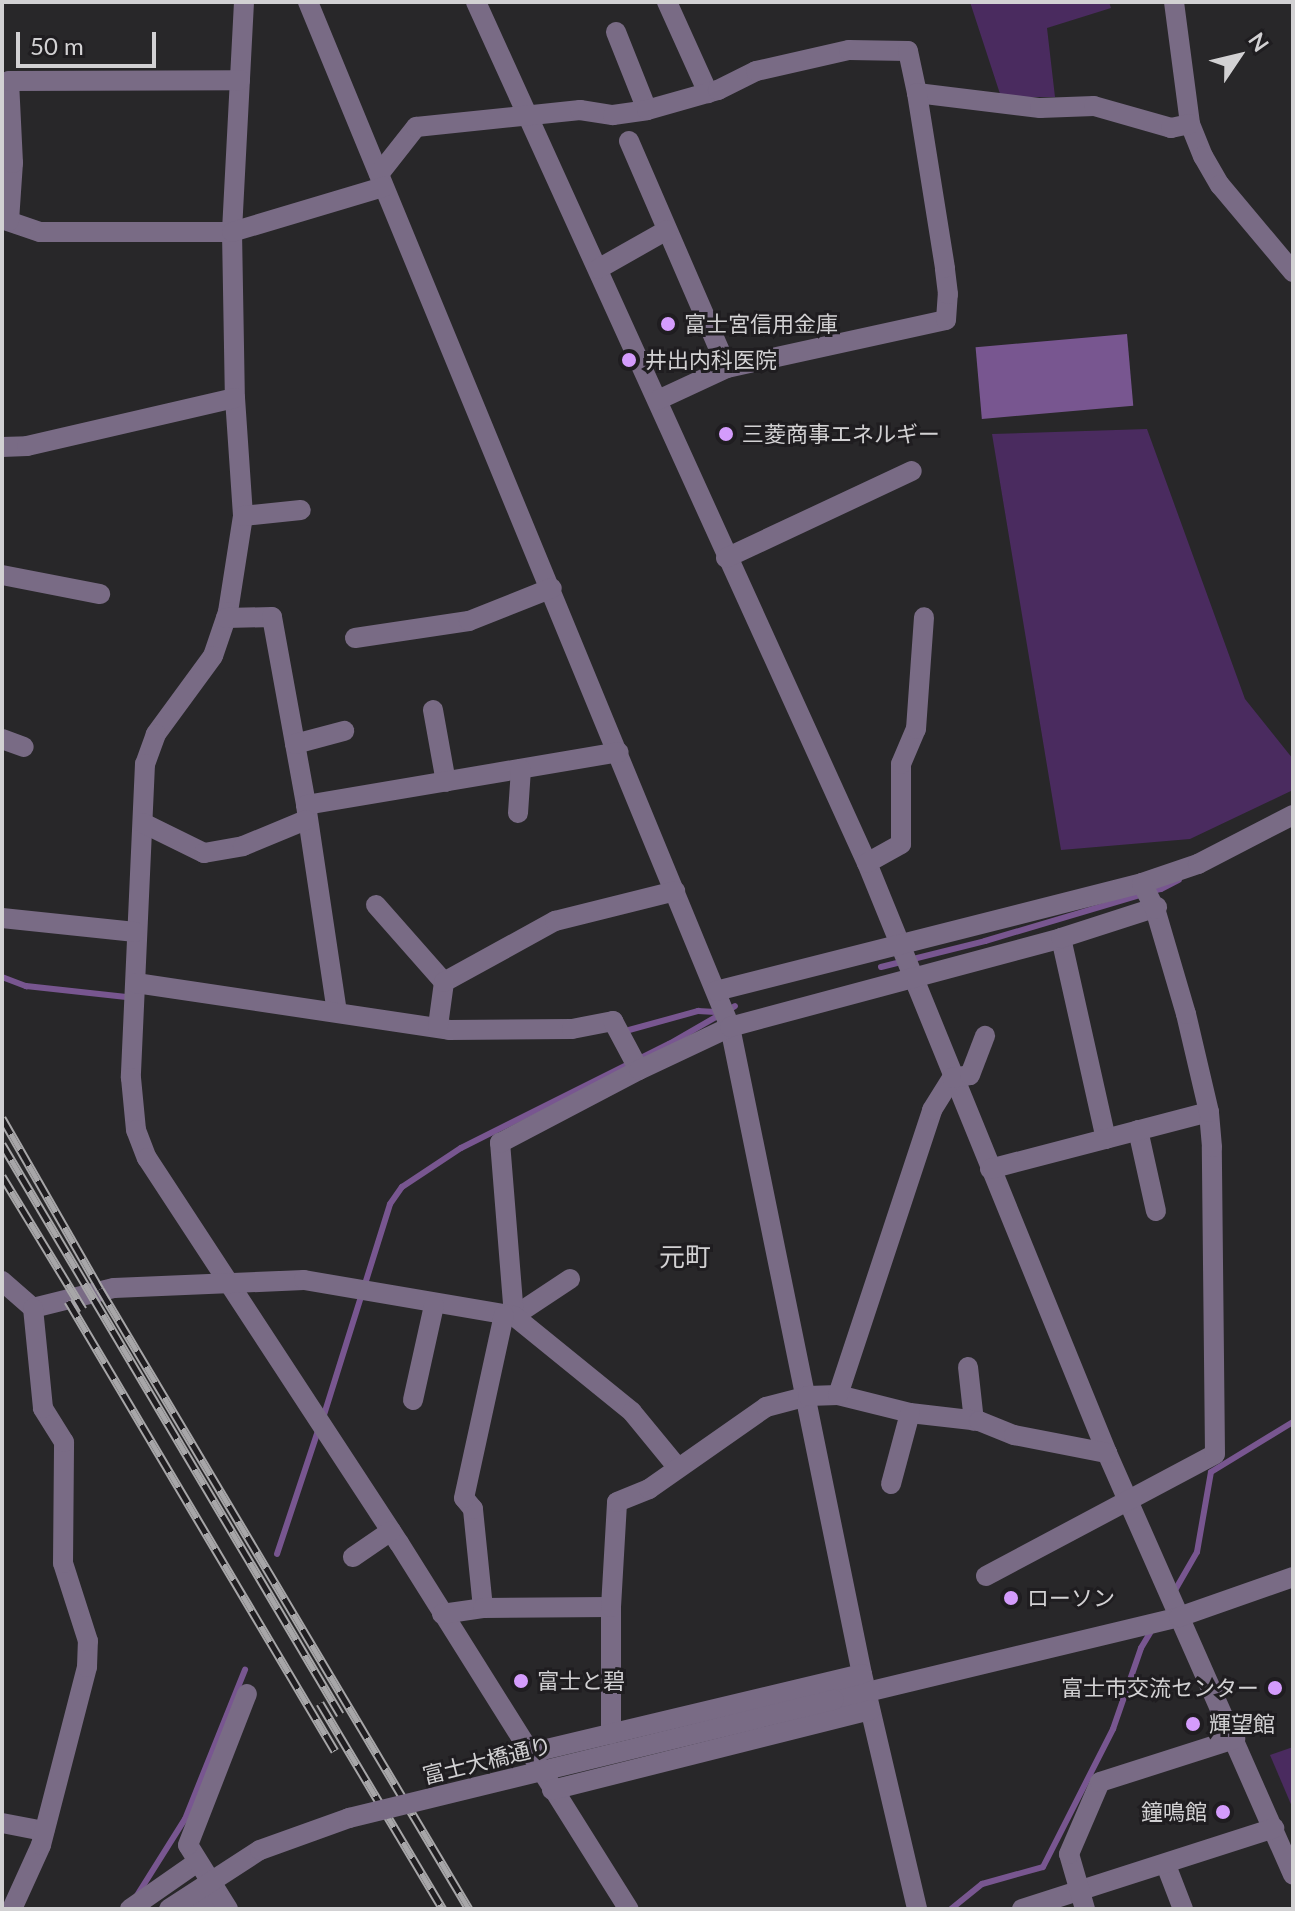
<!DOCTYPE html>
<meta charset="utf-8">
<style>
body{margin:0}
#map{position:relative;width:1295px;height:1911px;overflow:hidden;background:#282729;font-family:Lato,"Noto Sans JP",sans-serif}
div>[style]{position:absolute}
.green>*{inset:0;background:#4a2b5f}
.water>*{inset:0;background:#785690;transform-origin:0 0}
.stream>*{height:6px;margin:-3px;padding:0 3px;transform-origin:3px;border-radius:3px;background:#785690}
.minor>*{height:20px;margin:-10px;padding:0 10px;transform-origin:10px;border-radius:10px;background:#796b85}
.rail>*{height:9px;margin-top:-4.5px;transform-origin:0;background:repeating-linear-gradient(90deg,#1f1d20 0 18px,#a7a6a8 0 36px);box-sizing:border-box;border-block:2px solid #a7a6a8}
.minor-bridge>*{height:20px;margin:-10px;padding:0 10px;transform-origin:10px;border-radius:10px;background:#796b85}
.dots>*{width:22px;height:22px;translate:-50% -50%;box-sizing:border-box;border:4px solid #1f1d20;border-radius:50%}
span{translate:-50% -50%;white-space:nowrap;text-align:center;line-height:1.15;-webkit-text-stroke:6px #1f1d20;paint-order:stroke}
.poi-label{font-size:22px;color:#d2d1d3}
.left{translate:0 -50%;text-align:left}
.right{translate:-100% -50%;text-align:right}
.street-label{font-size:22px;color:#d2d1d3}
.quarter-label{font-size:26px;color:#d2d1d3}
.frame{position:absolute;inset:0;border:4px solid #d2d1d3;pointer-events:none}
.north{position:absolute;left:1199px;top:16px;width:80px;height:80px;-webkit-text-stroke:6px #1f1d20;paint-order:stroke;rotate:55deg;font-size:22px;font-weight:700;line-height:32px;text-align:center;color:#d2d1d3}
.north::after{content:'';display:block;margin:auto;width:28px;height:36px;background:#d2d1d3;clip-path:polygon(50% 0,100% 100%,50% 72%,0 100%)}
.scale{position:absolute;left:16px;top:32px;width:140px;height:36px;box-sizing:border-box;border:4px solid #d2d1d3;border-top:0;padding-left:10px;font-size:24px;line-height:28px;white-space:nowrap;color:#d2d1d3;-webkit-text-stroke:6px #1f1d20;paint-order:stroke}
</style>
<div id="map">
<div class="green">
<div style="clip-path:polygon(970px 2px,1109px 2px,1111px 8px,1047px 28px,1055px 97px,1001px 97px)"></div>
<div style="clip-path:polygon(1147px 429px,1245px 699px,1293px 759px,1293px 790px,1190px 839px,1061px 850px,992px 434px)"></div>
<div style="clip-path:polygon(1293px 1747px,1293px 1809px,1270px 1755px)"></div>
</div>
<div class="water">
<div style="left:1127px;top:334px;width:72px;height:152px;rotate:85deg"></div>
</div>
<div class="stream">
<div style="left:881px;top:967px;width:107px;rotate:-14deg"></div>
<div style="left:985px;top:941px;width:184px;rotate:-16.5deg"></div>
<div style="left:1161px;top:889px;width:20px;rotate:-27deg"></div>
<div style="left:2px;top:977px;width:26px;rotate:21deg"></div>
<div style="left:26px;top:986px;width:101px;rotate:6.3deg"></div>
<div style="left:629px;top:1030px;width:72px;rotate:-15.4deg"></div>
<div style="left:698px;top:1011px;width:22px;rotate:3deg"></div>
<div style="left:323px;top:1418px;width:224px;rotate:-72.6deg"></div>
<div style="left:390px;top:1204px;width:21px;rotate:-55deg"></div>
<div style="left:402px;top:1187px;width:71px;rotate:-33.5deg"></div>
<div style="left:461px;top:1148px;width:233px;rotate:-26.6deg"></div>
<div style="left:669px;top:1044px;width:76px;rotate:-29.9deg"></div>
<div style="left:277px;top:1554px;width:133px;rotate:-71.6deg"></div>
<div style="left:1174px;top:1592px;width:46px;rotate:-60.1deg"></div>
<div style="left:1197px;top:1552px;width:81px;rotate:-80.1deg"></div>
<div style="left:1211px;top:1472px;width:96px;rotate:-31.4deg"></div>
<div style="left:136px;top:1897px;width:92px;rotate:-57.9deg"></div>
<div style="left:185px;top:1819px;width:161px;rotate:-68.1deg"></div>
<div style="left:951px;top:1909px;width:40px;rotate:-39deg"></div>
<div style="left:982px;top:1884px;width:63px;rotate:-15.6deg"></div>
<div style="left:1043px;top:1867px;width:155px;rotate:-63.1deg"></div>
<div style="left:1113px;top:1729px;width:86px;rotate:-70.9deg"></div>
<div style="left:1141px;top:1648px;width:21px;rotate:-59deg"></div>
</div>
<div class="minor">
<div style="left:244px;top:2px;width:230px;rotate:93deg"></div>
<div style="left:232px;top:232px;width:166px;rotate:89deg"></div>
<div style="left:235px;top:398px;width:118px;rotate:86.1deg"></div>
<div style="left:243px;top:516px;width:97px;rotate:98.9deg"></div>
<div style="left:228px;top:612px;width:46px;rotate:108.8deg"></div>
<div style="left:213px;top:656px;width:97px;rotate:126.2deg"></div>
<div style="left:156px;top:734px;width:32px;rotate:110deg"></div>
<div style="left:145px;top:764px;width:314px;rotate:92.6deg"></div>
<div style="left:131px;top:1078px;width:52px;rotate:84.5deg"></div>
<div style="left:136px;top:1130px;width:30px;rotate:69deg"></div>
<div style="left:147px;top:1158px;width:460px;rotate:56.8deg"></div>
<div style="left:399px;top:1543px;width:432px;rotate:57.9deg"></div>
<div style="left:308px;top:2px;width:1108px;rotate:67.62deg"></div>
<div style="left:730px;top:1027px;width:660px;rotate:78.47deg"></div>
<div style="left:862px;top:1674px;width:241px;rotate:76.8deg"></div>
<div style="left:476px;top:2px;width:946px;rotate:65.58deg"></div>
<div style="left:867px;top:863px;width:637px;rotate:67.86deg"></div>
<div style="left:1107px;top:1453px;width:461px;rotate:66.2deg"></div>
<div style="left:667px;top:2px;width:100px;rotate:65.7deg"></div>
<div style="left:1174px;top:2px;width:123px;rotate:82.5deg"></div>
<div style="left:1190px;top:124px;width:35px;rotate:68deg"></div>
<div style="left:1203px;top:156px;width:34px;rotate:60deg"></div>
<div style="left:1220px;top:185px;width:114px;rotate:50deg"></div>
<div style="left:616px;top:32px;width:84px;rotate:68.3deg"></div>
<div style="left:629px;top:141px;width:247px;rotate:66.6deg"></div>
<div style="left:379px;top:174px;width:60px;rotate:-51.8deg"></div>
<div style="left:416px;top:127px;width:165px;rotate:-5.9deg"></div>
<div style="left:580px;top:110px;width:33px;rotate:9deg"></div>
<div style="left:613px;top:115px;width:34px;rotate:-8deg"></div>
<div style="left:647px;top:110px;width:74px;rotate:-15.7deg"></div>
<div style="left:718px;top:90px;width:42px;rotate:-26.6deg"></div>
<div style="left:756px;top:71px;width:95px;rotate:-12.7deg"></div>
<div style="left:849px;top:50px;width:59px;rotate:1deg"></div>
<div style="left:908px;top:51px;width:43px;rotate:77.9deg"></div>
<div style="left:917px;top:93px;width:124px;rotate:7deg"></div>
<div style="left:1040px;top:108px;width:54px;rotate:-2.1deg"></div>
<div style="left:1094px;top:106px;width:80px;rotate:15.9deg"></div>
<div style="left:1171px;top:128px;width:19px;rotate:-12deg"></div>
<div style="left:2px;top:219px;width:40px;rotate:18.9deg"></div>
<div style="left:40px;top:232px;width:192px"></div>
<div style="left:232px;top:232px;width:158px;rotate:-16.6deg"></div>
<div style="left:9px;top:221px;width:58px;rotate:-86.1deg"></div>
<div style="left:13px;top:163px;width:82px;rotate:-92.8deg"></div>
<div style="left:9px;top:81px;width:231px;rotate:-0.2deg"></div>
<div style="left:598px;top:269px;width:79px;rotate:-29.5deg"></div>
<div style="left:658px;top:400px;width:76px;rotate:-24.9deg"></div>
<div style="left:727px;top:368px;width:224px;rotate:-12.4deg"></div>
<div style="left:946px;top:320px;width:26px;rotate:-86deg"></div>
<div style="left:948px;top:294px;width:26px;rotate:-97deg"></div>
<div style="left:945px;top:268px;width:177px;rotate:-99.1deg"></div>
<div style="left:2px;top:447px;width:25px;rotate:-2deg"></div>
<div style="left:27px;top:446px;width:213px;rotate:-13deg"></div>
<div style="left:243px;top:516px;width:58px;rotate:-5.9deg"></div>
<div style="left:726px;top:558px;width:205px;rotate:-25.1deg"></div>
<div style="left:2px;top:575px;width:100px;rotate:11deg"></div>
<div style="left:226px;top:618px;width:46px;rotate:-1.2deg"></div>
<div style="left:272px;top:617px;width:191px;rotate:79.7deg"></div>
<div style="left:306px;top:805px;width:209px;rotate:81.5deg"></div>
<div style="left:355px;top:638px;width:115px;rotate:-8.5deg"></div>
<div style="left:469px;top:621px;width:89px;rotate:-21.7deg"></div>
<div style="left:433px;top:710px;width:73px;rotate:79.8deg"></div>
<div style="left:2px;top:739px;width:23px;rotate:20deg"></div>
<div style="left:295px;top:744px;width:51px;rotate:-14.9deg"></div>
<div style="left:306px;top:805px;width:317px;rotate:-9.6deg"></div>
<div style="left:518px;top:813px;width:44px;rotate:-86.1deg"></div>
<div style="left:143px;top:823px;width:68px;rotate:26.2deg"></div>
<div style="left:204px;top:853px;width:40px;rotate:-10deg"></div>
<div style="left:243px;top:846px;width:68px;rotate:-22.4deg"></div>
<div style="left:867px;top:863px;width:39px;rotate:-29deg"></div>
<div style="left:901px;top:844px;width:80px;rotate:-90deg"></div>
<div style="left:901px;top:764px;width:38px;rotate:-67deg"></div>
<div style="left:916px;top:729px;width:112px;rotate:-85.9deg"></div>
<div style="left:376px;top:905px;width:103px;rotate:48.6deg"></div>
<div style="left:2px;top:918px;width:134px;rotate:6deg"></div>
<div style="left:1061px;top:938px;width:206px;rotate:77.4deg"></div>
<div style="left:136px;top:983px;width:317px;rotate:8.5deg"></div>
<div style="left:449px;top:1030px;width:123px;rotate:-0.5deg"></div>
<div style="left:572px;top:1029px;width:42px;rotate:-11deg"></div>
<div style="left:613px;top:1021px;width:55px;rotate:62deg"></div>
<div style="left:716px;top:991px;width:439px;rotate:-14.2deg"></div>
<div style="left:1142px;top:883px;width:59px;rotate:-18.7deg"></div>
<div style="left:1198px;top:864px;width:107px;rotate:-27.3deg"></div>
<div style="left:438px;top:1026px;width:44px;rotate:-82.2deg"></div>
<div style="left:444px;top:982px;width:127px;rotate:-28.8deg"></div>
<div style="left:555px;top:921px;width:124px;rotate:-14deg"></div>
<div style="left:1138px;top:1130px;width:83px;rotate:77.5deg"></div>
<div style="left:990px;top:1169px;width:226px;rotate:-14.6deg"></div>
<div style="left:570px;top:1279px;width:67px;rotate:146.5deg"></div>
<div style="left:514px;top:1316px;width:174px;rotate:-94.6deg"></div>
<div style="left:500px;top:1143px;width:157px;rotate:-27.7deg"></div>
<div style="left:639px;top:1070px;width:101px;rotate:-25.3deg"></div>
<div style="left:730px;top:1027px;width:343px;rotate:-15deg"></div>
<div style="left:1061px;top:938px;width:101px;rotate:-17.9deg"></div>
<div style="left:2px;top:1281px;width:41px;rotate:41.1deg"></div>
<div style="left:33px;top:1308px;width:83px;rotate:-13.9deg"></div>
<div style="left:114px;top:1288px;width:190px;rotate:-2.4deg"></div>
<div style="left:304px;top:1280px;width:213px;rotate:9.7deg"></div>
<div style="left:514px;top:1316px;width:152px;rotate:39.1deg"></div>
<div style="left:632px;top:1412px;width:72px;rotate:50.6deg"></div>
<div style="left:968px;top:1367px;width:54px;rotate:83.7deg"></div>
<div style="left:838px;top:1395px;width:74px;rotate:14deg"></div>
<div style="left:910px;top:1413px;width:69px;rotate:6.6deg"></div>
<div style="left:979px;top:1421px;width:38px;rotate:22deg"></div>
<div style="left:1014px;top:1435px;width:95px;rotate:11deg"></div>
<div style="left:413px;top:1400px;width:97px;rotate:-77.5deg"></div>
<div style="left:891px;top:1484px;width:73px;rotate:-75deg"></div>
<div style="left:353px;top:1557px;width:46px;rotate:-34.4deg"></div>
<div style="left:986px;top:1576px;width:259px;rotate:-28deg"></div>
<div style="left:1215px;top:1454px;width:307px;rotate:-90.6deg"></div>
<div style="left:1212px;top:1147px;width:35px;rotate:-95deg"></div>
<div style="left:1209px;top:1112px;width:101px;rotate:-103.2deg"></div>
<div style="left:1186px;top:1014px;width:109px;rotate:-106.4deg"></div>
<div style="left:1155px;top:909px;width:29px;rotate:-117deg"></div>
<div style="left:483px;top:1608px;width:100px;rotate:-95.8deg"></div>
<div style="left:473px;top:1509px;width:14px;rotate:-129deg"></div>
<div style="left:464px;top:1498px;width:187px;rotate:-77.7deg"></div>
<div style="left:442px;top:1614px;width:41px;rotate:-8.3deg"></div>
<div style="left:483px;top:1608px;width:128px;rotate:-0.4deg"></div>
<div style="left:834px;top:1700px;width:355px;rotate:-13.5deg"></div>
<div style="left:1179px;top:1617px;width:121px;rotate:-19.3deg"></div>
<div style="left:611px;top:1734px;width:127px;rotate:-90deg"></div>
<div style="left:611px;top:1607px;width:105px;rotate:-86.7deg"></div>
<div style="left:617px;top:1502px;width:35px;rotate:-22deg"></div>
<div style="left:649px;top:1489px;width:143px;rotate:-35deg"></div>
<div style="left:766px;top:1407px;width:43px;rotate:-14.7deg"></div>
<div style="left:808px;top:1396px;width:30px;rotate:-2deg"></div>
<div style="left:838px;top:1395px;width:300px;rotate:-71.7deg"></div>
<div style="left:932px;top:1110px;width:38px;rotate:-58deg"></div>
<div style="left:952px;top:1078px;width:18px;rotate:-9deg"></div>
<div style="left:970px;top:1075px;width:42px;rotate:-69deg"></div>
<div style="left:530px;top:1753px;width:341px;rotate:-13.4deg"></div>
<div style="left:552px;top:1790px;width:328px;rotate:-14.1deg"></div>
<div style="left:2px;top:1823px;width:43px;rotate:10.8deg"></div>
<div style="left:1166px;top:1865px;width:47px;rotate:68.9deg"></div>
<div style="left:12px;top:1909px;width:70px;rotate:-65.6deg"></div>
<div style="left:41px;top:1845px;width:184px;rotate:-75.5deg"></div>
<div style="left:87px;top:1667px;width:26px;rotate:-88deg"></div>
<div style="left:88px;top:1641px;width:82px;rotate:-107.8deg"></div>
<div style="left:63px;top:1563px;width:121px;rotate:-89.5deg"></div>
<div style="left:64px;top:1442px;width:40px;rotate:-122deg"></div>
<div style="left:43px;top:1408px;width:100px;rotate:-95.7deg"></div>
<div style="left:130px;top:1909px;width:80px;rotate:-34.9deg"></div>
<div style="left:199px;top:1909px;width:24px;rotate:-35deg"></div>
<div style="left:228px;top:1909px;width:75px;rotate:-122deg"></div>
<div style="left:188px;top:1845px;width:162px;rotate:-68.7deg"></div>
<div style="left:1022px;top:1909px;width:265px;rotate:-17.8deg"></div>
<div style="left:1085px;top:1909px;width:57px;rotate:-106.2deg"></div>
<div style="left:1069px;top:1854px;width:78px;rotate:-66.7deg"></div>
<div style="left:1100px;top:1782px;width:142px;rotate:-17.7deg"></div>
</div>
<div class="rail">
<div style="left:2px;top:1118px;width:197px;rotate:60.2deg"></div>
<div style="left:100px;top:1289px;width:721px;rotate:59.24deg"></div>
<div style="left:2px;top:1144px;width:663px;rotate:59.33deg"></div>
<div style="left:2px;top:1176px;width:156px;rotate:58.7deg"></div>
<div style="left:68px;top:1301px;width:523px;rotate:59.32deg"></div>
<div style="left:320px;top:1703px;width:240px;rotate:59.2deg"></div>
</div>
<div class="minor-bridge">
<div style="left:169px;top:1909px;width:108px;rotate:-33deg"></div>
<div style="left:260px;top:1850px;width:95px;rotate:-19.8deg"></div>
<div style="left:349px;top:1818px;width:499px;rotate:-13.7deg"></div>
</div>
<div class="dots">
<div style="left:668px;top:324px;background:#d49cfc"></div>
<div style="left:629px;top:360px;background:#d49cfc"></div>
<div style="left:726px;top:434px;background:#d49cfc"></div>
<div style="left:1011px;top:1598px;background:#d49cfc"></div>
<div style="left:521px;top:1681px;background:#d49cfc"></div>
<div style="left:1275px;top:1688px;background:#d49cfc"></div>
<div style="left:1193px;top:1724px;background:#d49cfc"></div>
<div style="left:1223px;top:1812px;background:#d49cfc"></div>
</div>
<div class="poi-label">
<span class="left" style="left:684px;top:324px">富士宮信用金庫</span>
<span class="left" style="left:645px;top:360px">井出内科医院</span>
<span class="left" style="left:742px;top:434px">三菱商事エネルギー</span>
<span class="left" style="left:1027px;top:1598px">ローソン</span>
<span class="left" style="left:537px;top:1681px">富士と碧</span>
<span class="right" style="left:1259px;top:1688px">富士市交流センター</span>
<span class="left" style="left:1209px;top:1724px">輝望館</span>
<span class="right" style="left:1207px;top:1812px">鐘鳴館</span>
</div>
<div class="street-label">
<span style="left:487px;top:1760px;rotate:-14deg">富士大橋通り</span>
</div>
<div class="quarter-label">
<span style="left:685px;top:1257px">元町</span>
</div>
<div class="frame"></div>
<div class="north">N</div>
<div class="scale">50 m</div>
</div>
